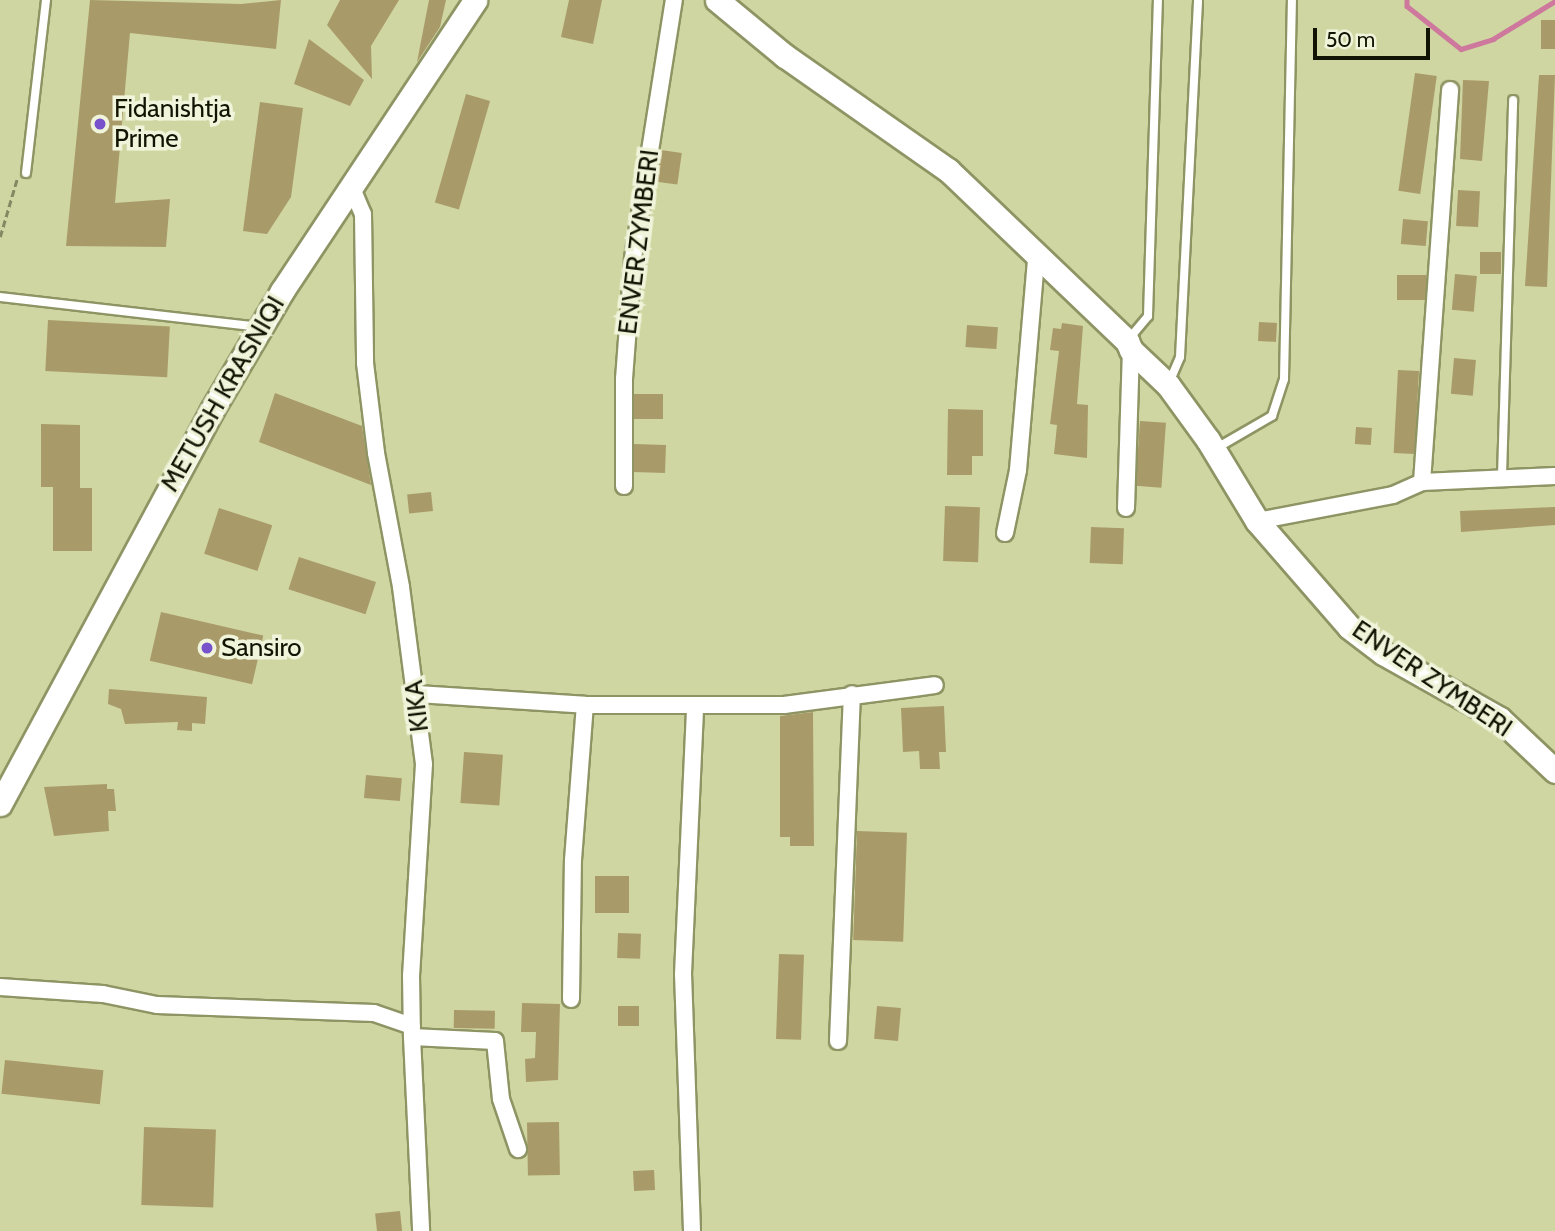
<!DOCTYPE html>
<style>
body{margin:0}
#map{position:relative;width:1555px;height:1231px;overflow:hidden;background:#cfd6a2;font-family:Cabin,sans-serif}
div>[style]{position:absolute}
.stream>*{height:4.5px;margin:-2.25px;padding:0 2.25px;transform-origin:2.25px;border-radius:2.25px;background:#cd789c}
.building>*{inset:0;background:#a99b69;transform-origin:0 0}
.path>*{height:2.5px;margin-top:-1.25px;transform-origin:0;background:repeating-linear-gradient(90deg,#848963 0 7px,transparent 0 10.5px)}
.roads{filter:drop-shadow(2px 0 #8e9463) drop-shadow(-2px 0 #8e9463) drop-shadow(0 2px #8e9463) drop-shadow(0 -2px #8e9463)}
.lane>*{height:8px;margin:-4px;padding:0 4px;transform-origin:4px;border-radius:4px;background:#fff}
.street>*{height:16px;margin:-8px;padding:0 8px;transform-origin:8px;border-radius:8px;background:#fff}
.secondary>*{height:23px;margin:-11.5px;padding:0 11.5px;transform-origin:11.5px;border-radius:11.5px;background:#fff}
.dots>*{width:19px;height:19px;translate:-50% -50%;box-sizing:border-box;border:4px solid #f0f4da;border-radius:50%}
span{translate:-50% -50%;white-space:nowrap;text-align:center;line-height:1.15;-webkit-text-stroke:7px #f0f4da;paint-order:stroke}
.poi-label{font-size:26px;color:#121403}
.left{translate:0 -50%;text-align:left}
.street-label{font-size:26px;color:#121403}
.scale{position:absolute;left:1313px;top:28px;width:117px;height:32px;box-sizing:border-box;border:4px solid #121403;border-top:0;padding-left:9px;font-size:21px;line-height:24px;white-space:nowrap;color:#121403;-webkit-text-stroke:5px #f0f4da;paint-order:stroke}
</style>
<div id="map">
<div class="stream">
<div style="left:1407px;top:0;width:6px;rotate:90deg"></div>
<div style="left:1407px;top:6px;width:69px;rotate:38.5deg"></div>
<div style="left:1461px;top:49px;width:34px;rotate:-17deg"></div>
<div style="left:1493px;top:39px;width:73px;rotate:-31.5deg"></div>
</div>
<div class="building">
<div style="clip-path:polygon(90px 0,241px 4px,281px 0,276px 49px,130px 33px,115px 203px,170px 199px,166px 247px,66px 246px)"></div>
<div style="clip-path:polygon(340px 0,399px 0,371px 46px,372px 79px,327px 25px)"></div>
<div style="clip-path:polygon(429px 0,446px 0,440px 27px,417px 62px)"></div>
<div style="clip-path:polygon(569px 0,602px 0,593px 44px,561px 37px)"></div>
<div style="left:1541px;top:20px;width:14px;height:29px"></div>
<div style="clip-path:polygon(309px 39px,364px 80px,350px 106px,294px 84px)"></div>
<div style="left:1415px;top:73px;width:22px;height:119px;rotate:8deg"></div>
<div style="clip-path:polygon(1539px 75px,1555px 75px,1547px 287px,1525px 286px)"></div>
<div style="clip-path:polygon(1463px 80px,1489px 81px,1482px 161px,1460px 159px)"></div>
<div style="left:466px;top:94px;width:25px;height:113px;rotate:16deg"></div>
<div style="clip-path:polygon(260px 102px,303px 108px,291px 197px,267px 234px,243px 231px)"></div>
<div style="left:661px;top:150px;width:21px;height:32px;rotate:8deg"></div>
<div style="left:1458px;top:190px;width:22px;height:36px;rotate:3deg"></div>
<div style="left:1403px;top:219px;width:25px;height:25px;rotate:5deg"></div>
<div style="left:1501px;top:252px;width:22px;height:21px;rotate:90deg"></div>
<div style="left:1455px;top:274px;width:22px;height:36px;rotate:5deg"></div>
<div style="left:1397px;top:275px;width:29px;height:25px"></div>
<div style="left:48px;top:320px;width:122px;height:51px;rotate:3deg"></div>
<div style="left:1259px;top:322px;width:18px;height:19px;rotate:3deg"></div>
<div style="clip-path:polygon(1062px 323px,1083px 326px,1077px 404px,1088px 405px,1087px 458px,1054px 454px,1057px 425px,1050px 424px,1059px 351px,1050px 350px,1053px 328px,1061px 329px)"></div>
<div style="left:967px;top:325px;width:31px;height:22px;rotate:4deg"></div>
<div style="left:1454px;top:358px;width:22px;height:36px;rotate:5deg"></div>
<div style="left:1398px;top:370px;width:21px;height:83px;rotate:3deg"></div>
<div style="clip-path:polygon(275px 393px,362px 426px,371px 485px,259px 442px)"></div>
<div style="left:634px;top:394px;width:29px;height:25px"></div>
<div style="clip-path:polygon(948px 409px,983px 410px,983px 456px,972px 456px,972px 475px,947px 475px)"></div>
<div style="left:1140px;top:421px;width:26px;height:65px;rotate:4deg"></div>
<div style="clip-path:polygon(41px 424px,80px 425px,80px 488px,92px 488px,92px 551px,53px 551px,53px 487px,41px 487px)"></div>
<div style="left:1356px;top:427px;width:16px;height:17px;rotate:4deg"></div>
<div style="left:634px;top:444px;width:32px;height:28px;rotate:2deg"></div>
<div style="left:431px;top:492px;width:19px;height:24px;rotate:84deg"></div>
<div style="left:945px;top:506px;width:35px;height:55px;rotate:2deg"></div>
<div style="clip-path:polygon(1555px 507px,1555px 525px,1461px 532px,1460px 511px)"></div>
<div style="left:219px;top:508px;width:56px;height:48px;rotate:18deg"></div>
<div style="left:1091px;top:527px;width:33px;height:36px;rotate:2deg"></div>
<div style="left:299px;top:557px;width:81px;height:34px;rotate:18deg"></div>
<div style="left:161px;top:612px;width:105px;height:50px;rotate:13deg"></div>
<div style="clip-path:polygon(109px 689px,207px 697px,205px 724px,192px 723px,192px 731px,177px 730px,178px 722px,125px 724px,121px 709px,108px 704px)"></div>
<div style="clip-path:polygon(944px 706px,946px 752px,939px 752px,940px 769px,920px 769px,919px 751px,903px 752px,901px 708px)"></div>
<div style="clip-path:polygon(813px 712px,814px 846px,790px 846px,790px 837px,780px 837px,780px 716px)"></div>
<div style="left:464px;top:752px;width:39px;height:51px;rotate:4deg"></div>
<div style="left:366px;top:775px;width:36px;height:23px;rotate:5deg"></div>
<div style="clip-path:polygon(107px 784px,107px 789px,114px 789px,116px 811px,108px 811px,109px 831px,54px 836px,44px 787px)"></div>
<div style="left:857px;top:831px;width:50px;height:109px;rotate:2deg"></div>
<div style="left:595px;top:876px;width:34px;height:37px"></div>
<div style="left:618px;top:933px;width:23px;height:25px;rotate:2deg"></div>
<div style="left:779px;top:954px;width:25px;height:85px;rotate:2deg"></div>
<div style="clip-path:polygon(522px 1003px,560px 1004px,558px 1080px,526px 1082px,525px 1059px,535px 1058px,536px 1032px,521px 1032px)"></div>
<div style="left:618px;top:1006px;width:21px;height:20px"></div>
<div style="left:877px;top:1006px;width:24px;height:33px;rotate:5deg"></div>
<div style="left:454px;top:1010px;width:41px;height:18px;rotate:1deg"></div>
<div style="left:5px;top:1060px;width:99px;height:34px;rotate:6deg"></div>
<div style="left:559px;top:1122px;width:53px;height:32px;rotate:89deg"></div>
<div style="left:144px;top:1127px;width:72px;height:78px;rotate:2deg"></div>
<div style="left:654px;top:1170px;width:20px;height:21px;rotate:87deg"></div>
<div style="left:400px;top:1211px;width:20px;height:25px;rotate:84deg"></div>
</div>
<div class="path">
<div style="left:0;top:237px;width:60px;rotate:-73.7deg"></div>
</div>
<div class="roads">
<div class="lane">
<div style="left:26px;top:173px;width:174px;rotate:-83.4deg"></div>
<div style="left:0;top:297px;width:260px;rotate:6.6deg"></div>
<div style="left:1128px;top:340px;width:31px;rotate:-50deg"></div>
<div style="left:1148px;top:316px;width:316px;rotate:-88.2deg"></div>
<div style="left:1169px;top:383px;width:28px;rotate:-67deg"></div>
<div style="left:1180px;top:357px;width:357px;rotate:-87.1deg"></div>
<div style="left:1215px;top:449px;width:66px;rotate:-30.1deg"></div>
<div style="left:1272px;top:416px;width:39px;rotate:-72deg"></div>
<div style="left:1284px;top:379px;width:379px;rotate:-88.8deg"></div>
<div style="left:1502px;top:476px;width:376px;rotate:-88.3deg"></div>
</div>
<div class="street">
<div style="left:351px;top:186px;width:30px;rotate:67deg"></div>
<div style="left:363px;top:214px;width:149px;rotate:89.2deg"></div>
<div style="left:365px;top:363px;width:91px;rotate:83deg"></div>
<div style="left:376px;top:453px;width:136px;rotate:79.4deg"></div>
<div style="left:401px;top:587px;width:178px;rotate:82.6deg"></div>
<div style="left:424px;top:764px;width:211px;rotate:93.5deg"></div>
<div style="left:411px;top:975px;width:62px;rotate:89.1deg"></div>
<div style="left:412px;top:1037px;width:83px;rotate:2.8deg"></div>
<div style="left:495px;top:1041px;width:58px;rotate:84.1deg"></div>
<div style="left:501px;top:1099px;width:53px;rotate:71.2deg"></div>
<div style="left:1422px;top:482px;width:393px;rotate:-85.9deg"></div>
<div style="left:624px;top:486px;width:107px;rotate:-90deg"></div>
<div style="left:624px;top:379px;width:121px;rotate:-85.7deg"></div>
<div style="left:633px;top:258px;width:261px;rotate:-81deg"></div>
<div style="left:1126px;top:508px;width:158px;rotate:-88.2deg"></div>
<div style="left:1257px;top:521px;width:138px;rotate:-10.8deg"></div>
<div style="left:1393px;top:495px;width:32px;rotate:-24deg"></div>
<div style="left:1422px;top:482px;width:133px;rotate:-2.6deg"></div>
<div style="left:1005px;top:533px;width:64px;rotate:-78.3deg"></div>
<div style="left:1018px;top:470px;width:213px;rotate:-85.1deg"></div>
<div style="left:417px;top:694px;width:168px;rotate:3.7deg"></div>
<div style="left:585px;top:705px;width:199px"></div>
<div style="left:784px;top:705px;width:152px;rotate:-7.5deg"></div>
<div style="left:0;top:987px;width:103px;rotate:3.9deg"></div>
<div style="left:103px;top:994px;width:55px;rotate:11.5deg"></div>
<div style="left:157px;top:1005px;width:217px;rotate:2.1deg"></div>
<div style="left:374px;top:1013px;width:40px;rotate:18.9deg"></div>
<div style="left:571px;top:999px;width:139px;rotate:-89.2deg"></div>
<div style="left:573px;top:860px;width:155px;rotate:-85.6deg"></div>
<div style="left:412px;top:1037px;width:194px;rotate:87.3deg"></div>
<div style="left:838px;top:1041px;width:347px;rotate:-87.7deg"></div>
<div style="left:692px;top:1231px;width:257px;rotate:-92deg"></div>
<div style="left:683px;top:974px;width:268px;rotate:-87.4deg"></div>
</div>
<div class="secondary">
<div style="left:717px;top:0;width:88px;rotate:39.5deg"></div>
<div style="left:785px;top:56px;width:199px;rotate:35deg"></div>
<div style="left:948px;top:170px;width:248px;rotate:43.7deg"></div>
<div style="left:1127px;top:341px;width:10px;rotate:66deg"></div>
<div style="left:1131px;top:350px;width:51px;rotate:43.4deg"></div>
<div style="left:1168px;top:385px;width:68px;rotate:54deg"></div>
<div style="left:1208px;top:440px;width:95px;rotate:58.8deg"></div>
<div style="left:1257px;top:521px;width:140px;rotate:49deg"></div>
<div style="left:1349px;top:627px;width:43px;rotate:37.4deg"></div>
<div style="left:1383px;top:653px;width:134px;rotate:29.4deg"></div>
<div style="left:1500px;top:719px;width:76px;rotate:43.4deg"></div>
<div style="left:0;top:804px;width:447px;rotate:-61.7deg"></div>
<div style="left:212px;top:410px;width:138px;rotate:-59.5deg"></div>
<div style="left:282px;top:291px;width:349px;rotate:-56.4deg"></div>
</div>
</div>
<div class="dots">
<div style="left:100px;top:124px;background:#7852cb"></div>
<div style="left:207px;top:648px;background:#7852cb"></div>
</div>
<div class="poi-label">
<span class="left" style="left:114px;top:124px">Fidanishtja<br>Prime</span>
<span class="left" style="left:221px;top:648px">Sansiro</span>
</div>
<div class="street-label">
<span style="left:639px;top:242px;rotate:-83deg">ENVER ZYMBERI</span>
<span style="left:223px;top:394px;rotate:-60deg">METUSH KRASNIQI</span>
<span style="left:1432px;top:679px;rotate:34deg">ENVER ZYMBERI</span>
<span style="left:417px;top:706px;rotate:-97deg">KIKA</span>
</div>
<div class="scale">50 m</div>
</div>
